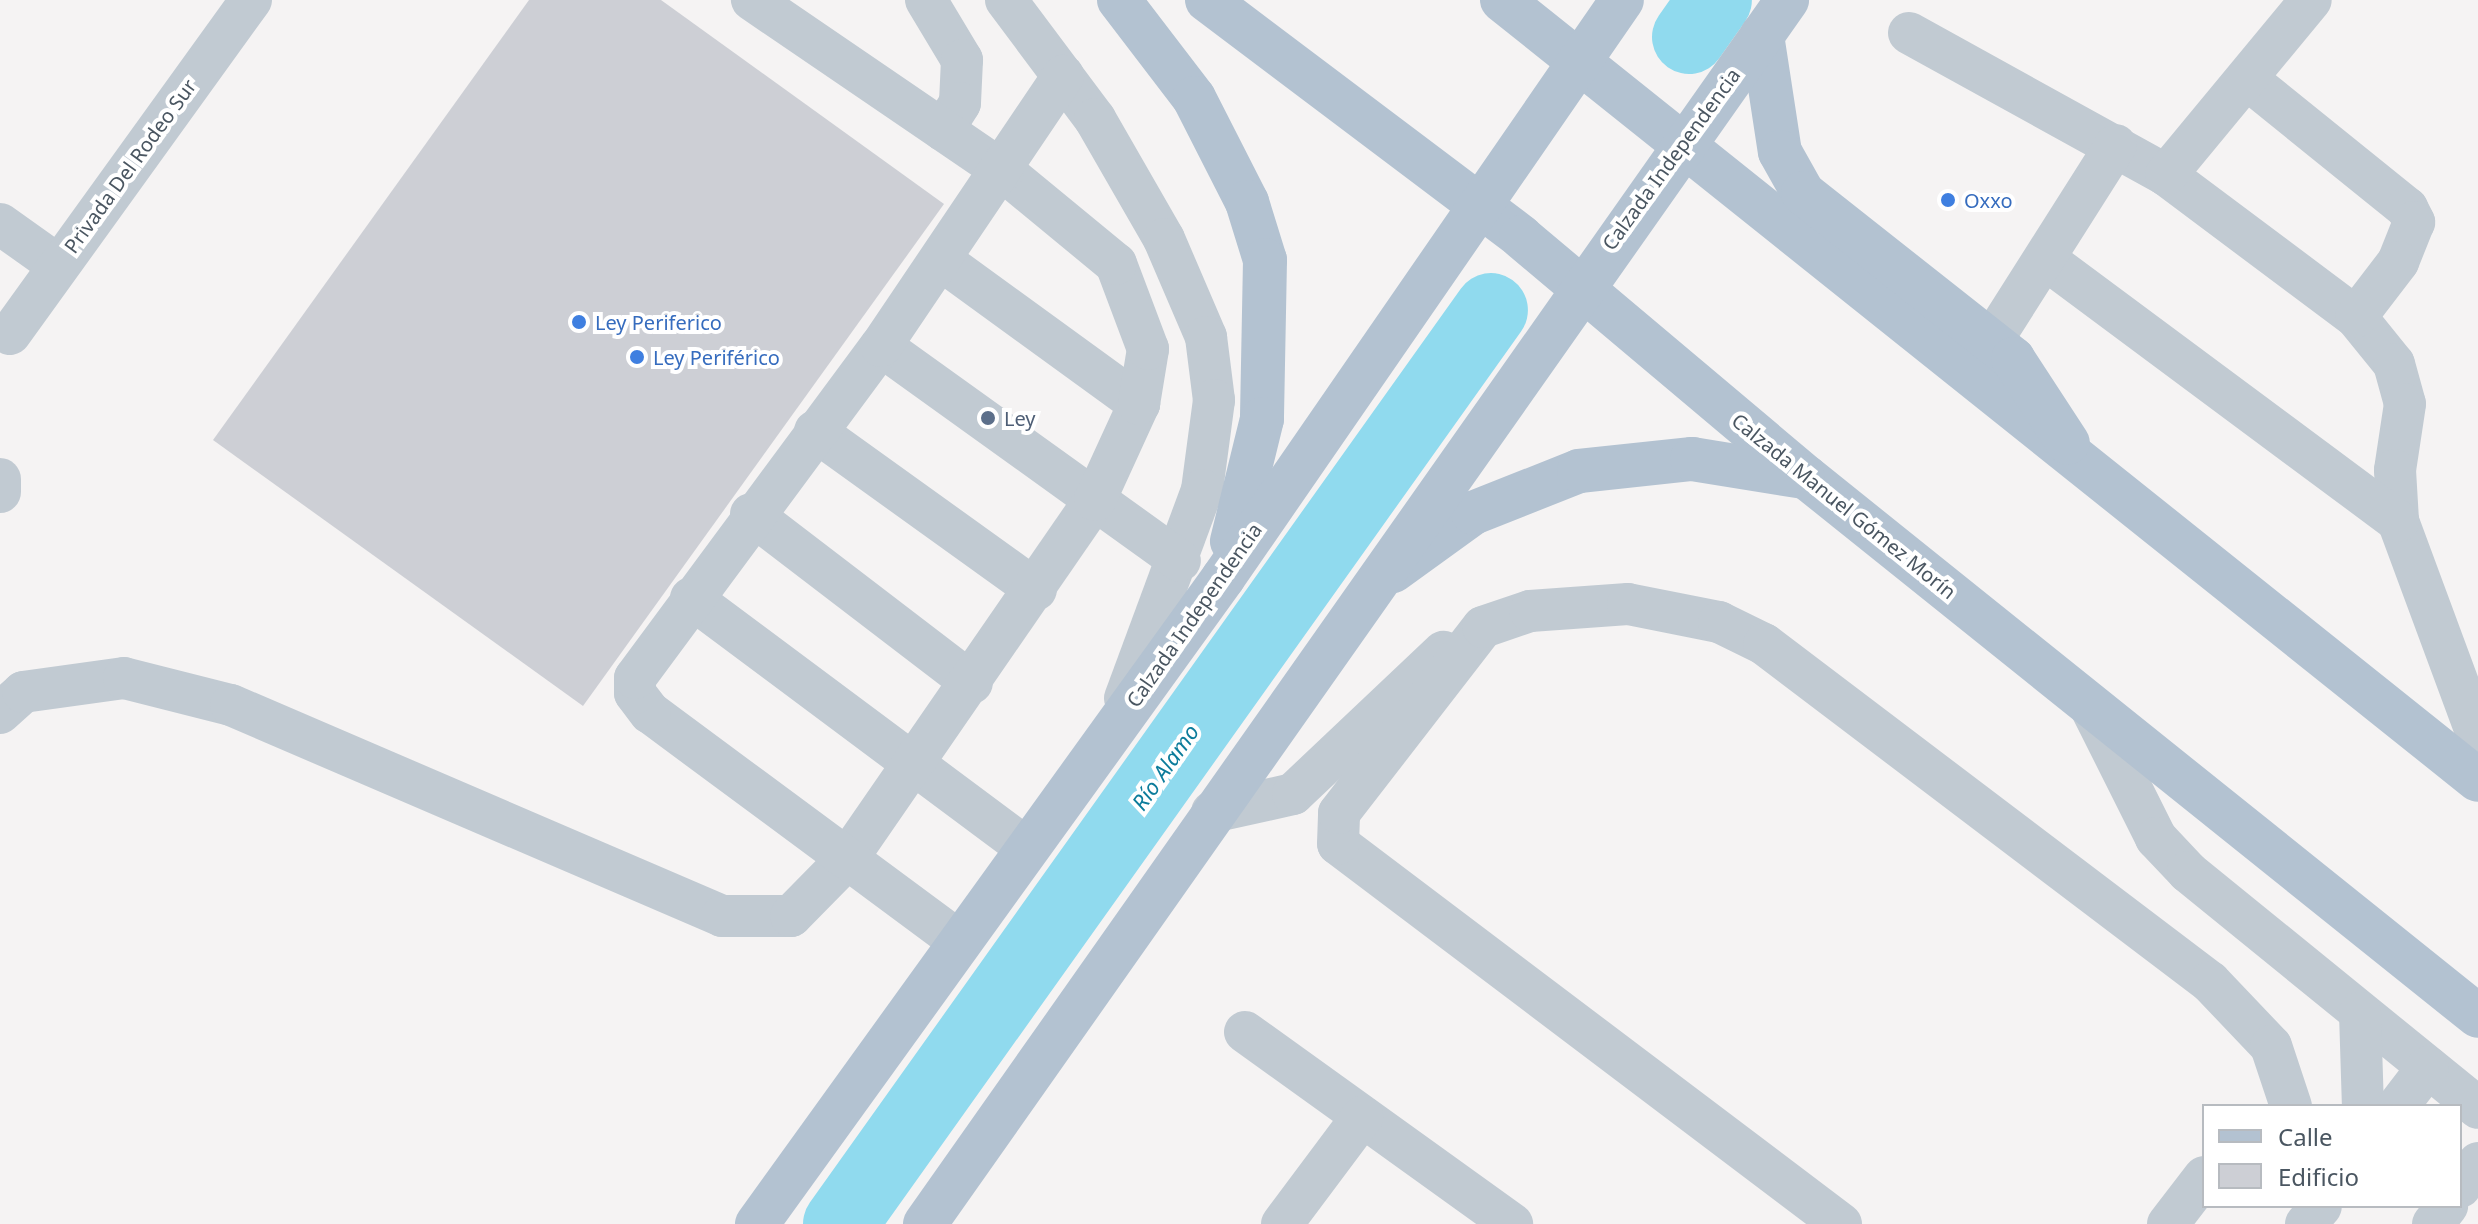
<!DOCTYPE html>
<meta charset="utf-8">
<style>
body{margin:0}
#map{position:relative;width:2478px;height:1224px;overflow:hidden;background:#f5f3f3;font-family:"Noto Sans",sans-serif}
div>[style]{position:absolute}
.river>*{height:74px;margin:-37px;padding:0 37px;transform-origin:37px;border-radius:37px;background:#90daee}
.building>*{inset:0;background:#cdcfd5}
.minor>*{height:42px;margin:-21px;padding:0 21px;transform-origin:21px;border-radius:21px;background:#c1cad2}
.major>*{height:44px;margin:-22px;padding:0 22px;transform-origin:22px;border-radius:22px;background:#b3c2d1}
.dots>*{width:22px;height:22px;translate:-50% -50%;box-sizing:border-box;border:4px solid #fff;border-radius:50%}
span{translate:-50% -50%;white-space:nowrap;text-align:center;line-height:1.15;-webkit-text-stroke:8px #fff;paint-order:stroke}
.street-label{font-size:20px;color:#4a5661}
.shop-label{font-size:20px;color:#366cbe}
.left{translate:0 -50%;text-align:left}
.service-label{font-size:20px;color:#4e5e75}
.water-label{font-size:22px;color:#0c7c9b;font-style:italic}
.legend{position:absolute;left:2202px;top:1104px;width:260px;height:104px;box-sizing:border-box;background:#fff;border:2px solid #b7bbc0;margin:0;padding:10px 14px;list-style:none;font-size:24px;color:#4a5661}
.legend li{display:flex;align-items:center;gap:16px;height:40px}
.legend b{width:40px;border:2px solid #b7bbc0}
</style>
<div id="map">
<div class="river">
<div style="left:1689px;top:37px;width:45px;rotate:-54.9deg"></div>
<div style="left:840px;top:1224px;width:1122px;rotate:-54.54deg"></div>
</div>
<div class="building">
<div style="clip-path:polygon(529px 0,661px 0,944px 204px,583px 706px,213px 440px)"></div>
</div>
<div class="minor">
<div style="left:926px;top:0;width:70px;rotate:59deg"></div>
<div style="left:962px;top:60px;width:43px;rotate:92.7deg"></div>
<div style="left:960px;top:103px;width:32px;rotate:122deg"></div>
<div style="left:1006px;top:0;width:149px;rotate:53.2deg"></div>
<div style="left:1095px;top:119px;width:138px;rotate:60.1deg"></div>
<div style="left:1164px;top:239px;width:107px;rotate:66.8deg"></div>
<div style="left:1206px;top:337px;width:64px;rotate:82.8deg"></div>
<div style="left:1214px;top:400px;width:91px;rotate:97.6deg"></div>
<div style="left:1202px;top:490px;width:222px;rotate:110.3deg"></div>
<div style="left:1909px;top:33px;width:294px;rotate:28.9deg"></div>
<div style="left:2166px;top:175px;width:237px;rotate:36.8deg"></div>
<div style="left:2356px;top:317px;width:60px;rotate:51deg"></div>
<div style="left:2394px;top:364px;width:41px;rotate:74.6deg"></div>
<div style="left:2405px;top:404px;width:67px;rotate:98.6deg"></div>
<div style="left:2395px;top:470px;width:51px;rotate:86.6deg"></div>
<div style="left:2398px;top:521px;width:230px;rotate:69.7deg"></div>
<div style="left:2247px;top:79px;width:206px;rotate:38.9deg"></div>
<div style="left:2407px;top:208px;width:16px;rotate:63deg"></div>
<div style="left:2414px;top:222px;width:43px;rotate:111.8deg"></div>
<div style="left:2398px;top:262px;width:69px;rotate:127.4deg"></div>
<div style="left:2166px;top:175px;width:227px;rotate:-50.4deg"></div>
<div style="left:0;top:224px;width:71px;rotate:35.3deg"></div>
<div style="left:2045px;top:259px;width:440px;rotate:36.6deg"></div>
<div style="left:941px;top:260px;width:245px;rotate:36deg"></div>
<div style="left:10px;top:334px;width:412px;rotate:-54.2deg"></div>
<div style="left:1991px;top:342px;width:233px;rotate:-57.6deg"></div>
<div style="left:881px;top:346px;width:368px;rotate:35.7deg"></div>
<div style="left:815px;top:431px;width:272px;rotate:35.7deg"></div>
<div style="left:0;top:479px;width:13px;rotate:90deg"></div>
<div style="left:751px;top:514px;width:278px;rotate:37.4deg"></div>
<div style="left:691px;top:598px;width:420px;rotate:36.7deg"></div>
<div style="left:2090px;top:706px;width:148px;rotate:63.4deg"></div>
<div style="left:2156px;top:838px;width:47px;rotate:46.7deg"></div>
<div style="left:2188px;top:872px;width:374px;rotate:39.1deg"></div>
<div style="left:0;top:713px;width:31px;rotate:-42deg"></div>
<div style="left:23px;top:692px;width:102px;rotate:-7.9deg"></div>
<div style="left:124px;top:678px;width:110px;rotate:14.2deg"></div>
<div style="left:231px;top:705px;width:534px;rotate:23.25deg"></div>
<div style="left:722px;top:916px;width:69px"></div>
<div style="left:791px;top:916px;width:80px;rotate:-45.5deg"></div>
<div style="left:847px;top:859px;width:436px;rotate:-55.4deg"></div>
<div style="left:1095px;top:500px;width:106px;rotate:-65.4deg"></div>
<div style="left:1139px;top:404px;width:56px;rotate:-80.7deg"></div>
<div style="left:1148px;top:349px;width:91px;rotate:-110.6deg"></div>
<div style="left:1116px;top:264px;width:146px;rotate:-140.5deg"></div>
<div style="left:1003px;top:171px;width:304px;rotate:-145.7deg"></div>
<div style="left:1212px;top:812px;width:83px;rotate:-12.5deg"></div>
<div style="left:1293px;top:794px;width:207px;rotate:-43.4deg"></div>
<div style="left:960px;top:942px;width:385px;rotate:-143.5deg"></div>
<div style="left:650px;top:713px;width:25px;rotate:-127deg"></div>
<div style="left:635px;top:693px;width:15px;rotate:-90deg"></div>
<div style="left:635px;top:678px;width:413px;rotate:-53.5deg"></div>
<div style="left:881px;top:346px;width:326px;rotate:-56deg"></div>
<div style="left:2360px;top:1013px;width:93px;rotate:88.2deg"></div>
<div style="left:1245px;top:1032px;width:329px;rotate:35.7deg"></div>
<div style="left:2398px;top:1106px;width:49px;rotate:-52.4deg"></div>
<div style="left:2460px;top:1187px;width:30px;rotate:-53deg"></div>
<div style="left:1282px;top:1224px;width:134px;rotate:-53.2deg"></div>
<div style="left:1841px;top:1224px;width:630px;rotate:-142.93deg"></div>
<div style="left:1338px;top:844px;width:31px;rotate:-88deg"></div>
<div style="left:1339px;top:813px;width:235px;rotate:-52.3deg"></div>
<div style="left:1483px;top:627px;width:50px;rotate:-18.8deg"></div>
<div style="left:1530px;top:611px;width:98px;rotate:-4.1deg"></div>
<div style="left:1628px;top:604px;width:93px;rotate:11.2deg"></div>
<div style="left:1719px;top:622px;width:50px;rotate:26.1deg"></div>
<div style="left:1764px;top:644px;width:560px;rotate:37.16deg"></div>
<div style="left:2210px;top:982px;width:88px;rotate:46.4deg"></div>
<div style="left:2271px;top:1046px;width:63px;rotate:71.6deg"></div>
<div style="left:2168px;top:1224px;width:59px;rotate:-52.5deg"></div>
<div style="left:2306px;top:1224px;width:23px;rotate:-50deg"></div>
<div style="left:2433px;top:1224px;width:23px;rotate:-52deg"></div>
</div>
<div class="major">
<div style="left:1119px;top:0;width:123px;rotate:52.6deg"></div>
<div style="left:1194px;top:98px;width:117px;rotate:63deg"></div>
<div style="left:1247px;top:202px;width:61px;rotate:72.8deg"></div>
<div style="left:1265px;top:260px;width:159px;rotate:91.1deg"></div>
<div style="left:1262px;top:419px;width:126px;rotate:103.8deg"></div>
<div style="left:1207px;top:0;width:393px;rotate:37deg"></div>
<div style="left:1521px;top:237px;width:373px;rotate:40.1deg"></div>
<div style="left:1806px;top:477px;width:861px;rotate:38.73deg"></div>
<div style="left:1502px;top:0;width:1249px;rotate:38.63deg"></div>
<div style="left:1762px;top:35px;width:118px;rotate:81.3deg"></div>
<div style="left:1780px;top:152px;width:47px;rotate:60.7deg"></div>
<div style="left:1803px;top:193px;width:268px;rotate:38.3deg"></div>
<div style="left:2013px;top:359px;width:100px;rotate:56.8deg"></div>
<div style="left:1393px;top:571px;width:99px;rotate:-35.9deg"></div>
<div style="left:1473px;top:513px;width:114px;rotate:-21.6deg"></div>
<div style="left:1579px;top:471px;width:114px;rotate:-6.1deg"></div>
<div style="left:1692px;top:459px;width:112px;rotate:9.2deg"></div>
<div style="left:757px;top:1224px;width:797px;rotate:-54.19deg"></div>
<div style="left:1223px;top:578px;width:702px;rotate:-55.38deg"></div>
<div style="left:925px;top:1224px;width:1497px;rotate:-54.84deg"></div>
</div>
<div class="dots">
<div style="left:1948px;top:200px;background:#3f7fe0"></div>
<div style="left:579px;top:322px;background:#3f7fe0"></div>
<div style="left:637px;top:357px;background:#3f7fe0"></div>
<div style="left:988px;top:418px;background:#5c6f8a"></div>
</div>
<div class="street-label">
<span style="left:1671px;top:159px;rotate:-54deg">Calzada Independencia</span>
<span style="left:130px;top:166px;rotate:-54deg">Privada Del Rodeo Sur</span>
<span style="left:1844px;top:506px;rotate:39deg">Calzada Manuel Gómez Morín</span>
<span style="left:1194px;top:615px;rotate:-55deg">Calzada Independencia</span>
</div>
<div class="shop-label">
<span class="left" style="left:1964px;top:200px">Oxxo</span>
<span class="left" style="left:595px;top:322px">Ley Periferico</span>
<span class="left" style="left:653px;top:357px">Ley Periférico</span>
</div>
<div class="service-label">
<span class="left" style="left:1004px;top:418px">Ley</span>
</div>
<div class="water-label">
<span style="left:1165px;top:767px;rotate:-55deg">Río Alamo</span>
</div>
<ul class="legend">
<li><b style="height:10px;background:#b3c2d1"></b>Calle</li>
<li><b style="height:22px;background:#cdcfd5"></b>Edificio</li>
</ul>
</div>
